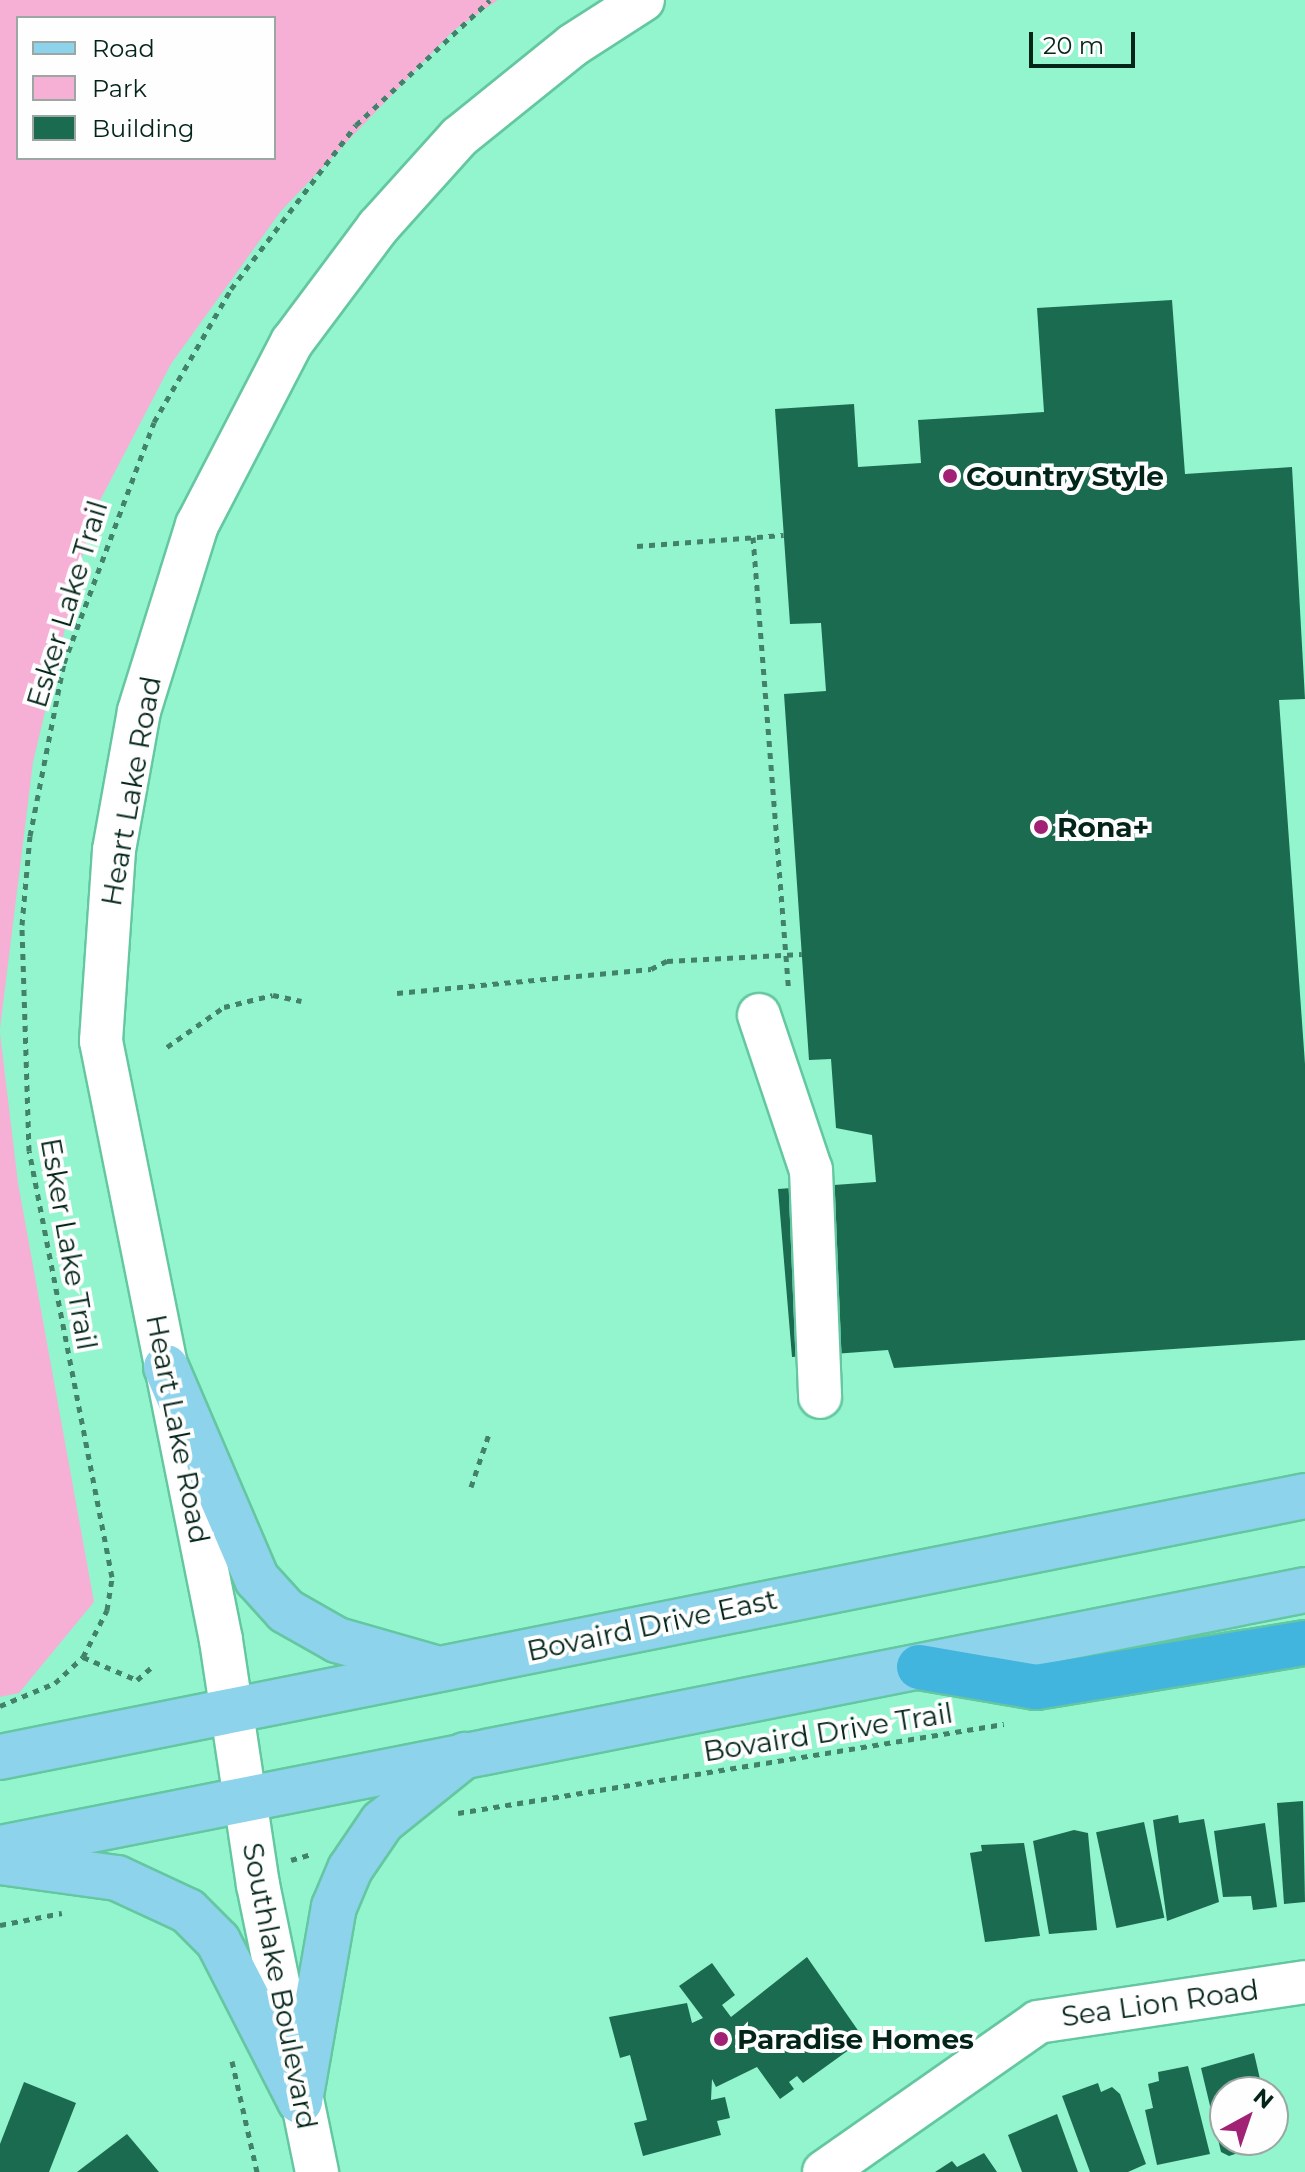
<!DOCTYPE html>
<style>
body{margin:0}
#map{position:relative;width:1305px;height:2172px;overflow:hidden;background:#92f5cd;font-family:Montserrat,sans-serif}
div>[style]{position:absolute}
.green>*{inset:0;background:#f6b0d5}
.building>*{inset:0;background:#1b6b51;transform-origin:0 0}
.path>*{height:5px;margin-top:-2.5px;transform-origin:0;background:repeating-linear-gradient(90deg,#43826a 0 6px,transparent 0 12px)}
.roads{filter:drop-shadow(2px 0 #64c7a1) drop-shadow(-2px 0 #64c7a1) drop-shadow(0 2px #64c7a1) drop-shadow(0 -2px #64c7a1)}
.minor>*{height:42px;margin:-21px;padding:0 21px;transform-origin:21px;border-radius:21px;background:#fff}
.major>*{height:44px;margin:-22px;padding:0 22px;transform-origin:22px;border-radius:22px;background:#8dd3eb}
.highway>*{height:44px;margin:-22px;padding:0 22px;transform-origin:22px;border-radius:22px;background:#41b5de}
.dots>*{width:22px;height:22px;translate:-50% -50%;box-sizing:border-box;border:4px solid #fefefe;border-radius:50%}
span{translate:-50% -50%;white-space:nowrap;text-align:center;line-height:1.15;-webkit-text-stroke:8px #fefefe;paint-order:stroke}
.poi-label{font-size:28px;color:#032418;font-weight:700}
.left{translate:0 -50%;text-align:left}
.street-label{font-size:28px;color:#032418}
.legend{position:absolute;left:16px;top:16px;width:260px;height:144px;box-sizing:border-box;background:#fefefe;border:2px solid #9aa7a2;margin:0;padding:10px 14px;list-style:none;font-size:24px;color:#032418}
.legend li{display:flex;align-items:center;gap:16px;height:40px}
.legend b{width:40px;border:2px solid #9aa7a2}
.north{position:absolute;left:1209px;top:2076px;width:80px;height:80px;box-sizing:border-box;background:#fefefe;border:2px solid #9aa7a2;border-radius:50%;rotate:40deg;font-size:22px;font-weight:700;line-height:32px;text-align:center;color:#032418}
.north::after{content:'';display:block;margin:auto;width:28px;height:36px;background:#a12275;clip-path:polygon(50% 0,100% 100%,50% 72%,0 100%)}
.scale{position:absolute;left:1029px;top:32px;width:106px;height:36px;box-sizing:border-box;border:4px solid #032418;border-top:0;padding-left:10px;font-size:24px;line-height:28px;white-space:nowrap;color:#032418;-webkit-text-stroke:6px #fefefe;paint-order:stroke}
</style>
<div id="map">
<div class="green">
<div style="clip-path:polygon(evenodd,0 0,498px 0,453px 31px,281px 211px,171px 364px,92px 516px,33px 762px,0 1029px,0 0,18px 18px,274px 18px,274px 158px,18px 158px,18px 18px)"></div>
<div style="clip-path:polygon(0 1033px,18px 1183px,94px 1602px,19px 1693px,0 1697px)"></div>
</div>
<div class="building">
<div style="clip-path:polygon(1172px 300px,1185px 474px,1292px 467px,1305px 699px,1279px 700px,1305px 1064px,1305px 1340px,894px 1368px,888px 1350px,792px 1357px,778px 1189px,876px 1182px,872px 1135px,836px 1128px,831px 1059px,809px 1060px,784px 694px,826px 691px,821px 623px,790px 624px,775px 409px,854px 404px,858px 467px,921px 463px,918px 420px,1044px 412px,1037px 308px)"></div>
<div style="clip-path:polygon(1303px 1801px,1305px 1902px,1284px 1904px,1277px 1803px)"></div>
<div style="clip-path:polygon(1178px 1815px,1179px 1823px,1204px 1819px,1219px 1902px,1167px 1921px,1153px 1820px)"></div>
<div style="left:1144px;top:1822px;width:98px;height:49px;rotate:78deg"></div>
<div style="clip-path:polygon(1265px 1823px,1277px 1907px,1253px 1910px,1251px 1896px,1223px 1897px,1214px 1831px)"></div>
<div style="clip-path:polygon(1074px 1830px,1088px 1833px,1097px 1930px,1049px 1934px,1033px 1841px)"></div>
<div style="clip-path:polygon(1024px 1843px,1040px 1936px,985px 1942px,970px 1853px,982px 1851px,981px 1845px)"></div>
<div style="clip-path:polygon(807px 1957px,864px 2039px,803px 2083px,797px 2076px,789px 2082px,794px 2089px,780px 2099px,757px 2067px,716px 2087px,712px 2079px,711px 2100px,725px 2097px,730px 2118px,717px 2121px,721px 2135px,643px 2156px,634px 2123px,647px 2120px,630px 2055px,620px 2058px,609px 2017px,687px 2003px,692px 2023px,703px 2018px,679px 1986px,712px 1963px,735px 1995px,722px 2005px,731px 2017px)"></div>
<div style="clip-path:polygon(1254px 2053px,1263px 2092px,1225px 2092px,1225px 2140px,1275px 2141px,1229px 2156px,1221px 2152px,1201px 2068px)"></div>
<div style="clip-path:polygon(1188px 2066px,1210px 2154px,1157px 2165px,1145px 2110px,1153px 2108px,1148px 2084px,1159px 2081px,1158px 2072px)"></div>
<div style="clip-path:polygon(24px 2082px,76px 2103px,49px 2172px,0 2172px,0 2144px)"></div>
<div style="clip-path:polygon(1098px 2083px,1101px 2092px,1112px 2087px,1120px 2094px,1146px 2164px,1128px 2172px,1090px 2172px,1062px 2096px)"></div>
<div style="clip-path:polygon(1057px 2114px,1078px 2172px,1022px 2172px,1008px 2135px)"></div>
<div style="clip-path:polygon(127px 2134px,159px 2172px,77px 2172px)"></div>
<div style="clip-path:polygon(984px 2153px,997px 2172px,935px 2172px,952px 2161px,957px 2167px)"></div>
</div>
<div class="path">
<div style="left:753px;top:537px;width:454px;rotate:85.5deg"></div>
<div style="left:637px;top:546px;width:147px;rotate:-4.3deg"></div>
<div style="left:397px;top:993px;width:255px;rotate:-5.4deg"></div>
<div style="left:651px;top:969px;width:18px;rotate:-27deg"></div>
<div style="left:667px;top:961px;width:135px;rotate:-3deg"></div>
<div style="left:167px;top:1047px;width:70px;rotate:-35.1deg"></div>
<div style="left:224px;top:1007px;width:50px;rotate:-13.8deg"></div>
<div style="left:273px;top:995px;width:29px;rotate:12deg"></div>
<div style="left:471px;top:1487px;width:59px;rotate:-71.3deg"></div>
<div style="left:83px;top:1657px;width:59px;rotate:23.1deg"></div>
<div style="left:137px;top:1680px;width:18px;rotate:-41deg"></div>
<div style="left:0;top:1706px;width:60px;rotate:-22.7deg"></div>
<div style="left:55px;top:1683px;width:38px;rotate:-43deg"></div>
<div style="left:83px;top:1657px;width:53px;rotate:-62.9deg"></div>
<div style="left:107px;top:1610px;width:33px;rotate:-81deg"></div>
<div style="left:112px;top:1577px;width:434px;rotate:-101deg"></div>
<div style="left:29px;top:1151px;width:226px;rotate:-91.8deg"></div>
<div style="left:22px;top:925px;width:89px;rotate:-84.9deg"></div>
<div style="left:30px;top:836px;width:176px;rotate:-78.9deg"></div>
<div style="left:64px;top:663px;width:257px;rotate:-69.5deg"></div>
<div style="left:154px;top:422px;width:154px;rotate:-59.9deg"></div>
<div style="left:231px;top:289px;width:206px;rotate:-52.7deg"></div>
<div style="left:356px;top:125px;width:183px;rotate:-43deg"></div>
<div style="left:458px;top:1813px;width:553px;rotate:-9.26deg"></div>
<div style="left:291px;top:1860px;width:22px;rotate:-16deg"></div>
<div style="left:0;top:1925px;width:63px;rotate:-11deg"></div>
<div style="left:232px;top:2061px;width:114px;rotate:77.3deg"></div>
</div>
<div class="roads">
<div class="minor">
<div style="left:759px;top:1015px;width:163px;rotate:71.5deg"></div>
<div style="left:811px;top:1170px;width:227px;rotate:87.7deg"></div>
<div style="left:317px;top:2172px;width:293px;rotate:-101.6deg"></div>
<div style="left:258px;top:1885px;width:248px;rotate:-98.6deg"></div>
<div style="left:221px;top:1640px;width:611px;rotate:-101.33deg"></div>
<div style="left:101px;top:1041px;width:191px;rotate:-86.1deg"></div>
<div style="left:114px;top:850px;width:141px;rotate:-79.8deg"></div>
<div style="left:139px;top:711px;width:195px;rotate:-72.7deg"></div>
<div style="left:197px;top:525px;width:206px;rotate:-62.6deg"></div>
<div style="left:292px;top:342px;width:144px;rotate:-53.2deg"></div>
<div style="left:378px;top:227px;width:121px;rotate:-48deg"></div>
<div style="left:459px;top:137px;width:146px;rotate:-38.9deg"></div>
<div style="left:573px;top:45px;width:83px;rotate:-32.7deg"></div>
<div style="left:824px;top:2172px;width:261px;rotate:-35deg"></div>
<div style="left:1038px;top:2022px;width:270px;rotate:-8.5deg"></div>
</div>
<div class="major">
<div style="left:166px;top:1367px;width:231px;rotate:66.8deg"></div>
<div style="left:257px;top:1579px;width:43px;rotate:47.8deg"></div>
<div style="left:286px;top:1611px;width:59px;rotate:29.6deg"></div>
<div style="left:337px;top:1640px;width:99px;rotate:15.9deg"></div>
<div style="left:0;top:1757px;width:1331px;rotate:-11.31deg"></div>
<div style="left:0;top:1848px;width:1330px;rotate:-11.18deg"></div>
<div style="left:0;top:1862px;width:118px;rotate:7.8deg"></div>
<div style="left:117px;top:1878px;width:78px;rotate:24.9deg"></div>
<div style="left:188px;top:1911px;width:42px;rotate:45deg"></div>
<div style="left:218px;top:1941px;width:180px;rotate:62.9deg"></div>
<div style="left:300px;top:2101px;width:197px;rotate:-80.1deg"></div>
<div style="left:334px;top:1907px;width:41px;rotate:-67.2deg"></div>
<div style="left:350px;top:1869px;width:57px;rotate:-55.8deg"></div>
<div style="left:382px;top:1822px;width:107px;rotate:-38.9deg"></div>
</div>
<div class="highway">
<div style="left:919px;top:1667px;width:119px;rotate:9.7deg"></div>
<div style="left:1036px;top:1687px;width:273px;rotate:-9.3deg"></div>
</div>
</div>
<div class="dots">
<div style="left:950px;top:476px;background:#a12275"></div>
<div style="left:1041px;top:827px;background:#a12275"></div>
<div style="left:721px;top:2039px;background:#a12275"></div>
</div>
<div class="poi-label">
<span class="left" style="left:966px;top:476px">Country Style</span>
<span class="left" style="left:1057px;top:827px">Rona+</span>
<span class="left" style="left:737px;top:2039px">Paradise Homes</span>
</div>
<div class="street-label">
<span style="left:67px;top:604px;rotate:-73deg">Esker Lake Trail</span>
<span style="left:131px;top:791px;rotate:-80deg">Heart Lake Road</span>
<span style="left:69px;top:1244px;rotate:80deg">Esker Lake Trail</span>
<span style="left:178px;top:1429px;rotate:79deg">Heart Lake Road</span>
<span style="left:652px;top:1625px;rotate:-12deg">Bovaird Drive East</span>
<span style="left:828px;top:1732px;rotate:-9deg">Bovaird Drive Trail</span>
<span style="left:280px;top:1986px;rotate:79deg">Southlake Boulevard</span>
<span style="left:1160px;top:2003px;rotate:-8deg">Sea Lion Road</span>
</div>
<ul class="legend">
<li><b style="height:10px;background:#8dd3eb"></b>Road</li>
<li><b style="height:22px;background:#f6b0d5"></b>Park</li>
<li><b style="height:22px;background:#1b6b51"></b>Building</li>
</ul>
<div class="north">N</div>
<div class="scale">20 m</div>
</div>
